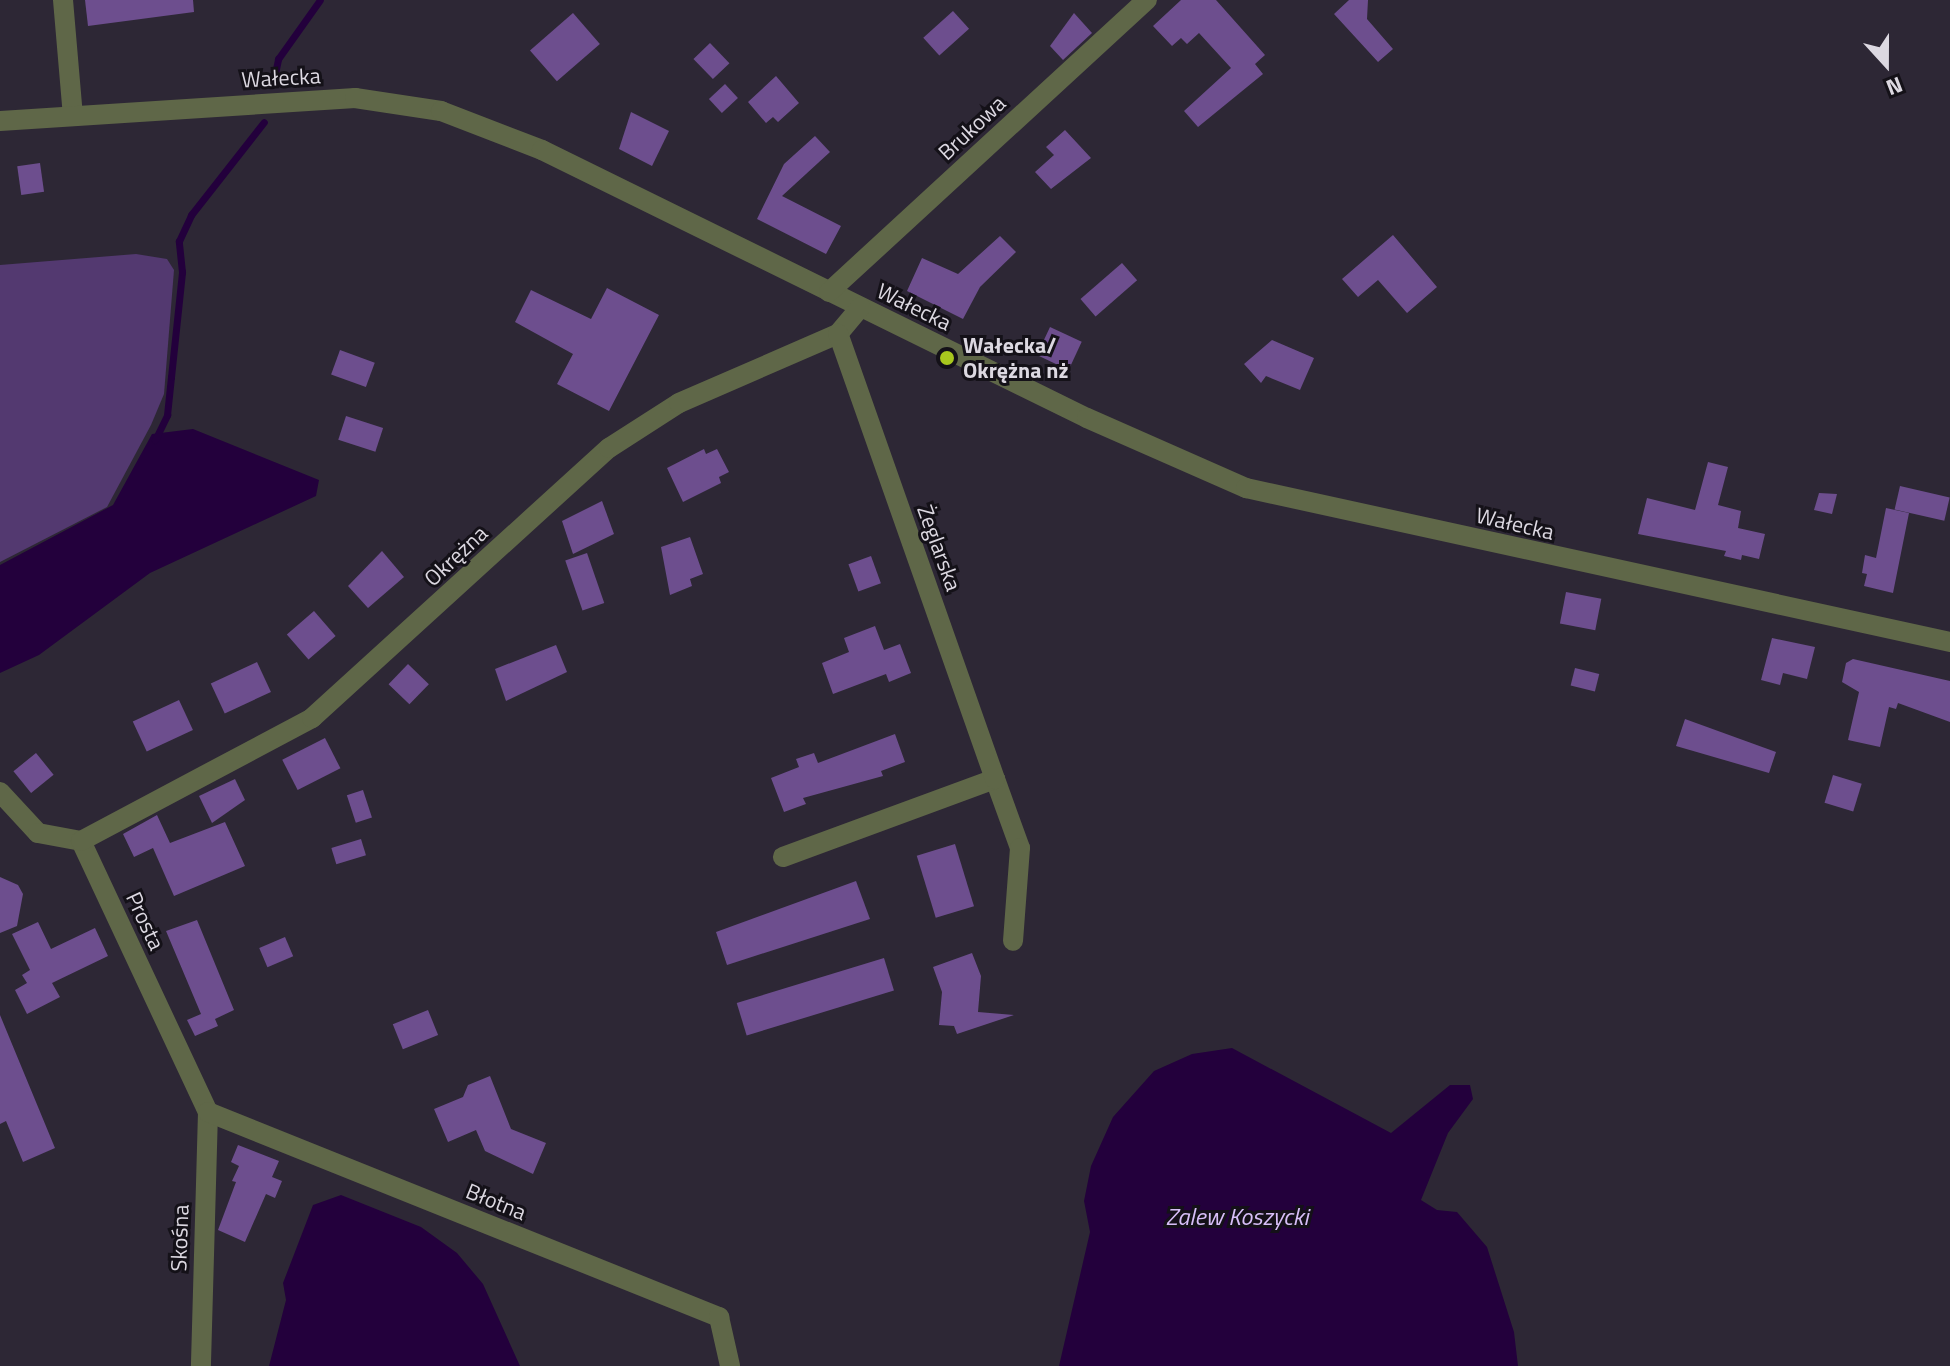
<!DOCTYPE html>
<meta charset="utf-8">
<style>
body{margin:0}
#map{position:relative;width:1950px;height:1366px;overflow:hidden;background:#2d2735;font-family:"Titillium Web",sans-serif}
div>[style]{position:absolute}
.green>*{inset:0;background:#533970}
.water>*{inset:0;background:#23003c}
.stream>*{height:7px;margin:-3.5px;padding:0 3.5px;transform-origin:3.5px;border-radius:3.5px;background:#23003c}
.building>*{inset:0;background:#6d4e8e;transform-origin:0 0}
.minor>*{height:20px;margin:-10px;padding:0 10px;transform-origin:10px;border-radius:10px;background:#5f6748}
.dots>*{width:22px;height:22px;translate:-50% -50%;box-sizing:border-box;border:4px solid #141118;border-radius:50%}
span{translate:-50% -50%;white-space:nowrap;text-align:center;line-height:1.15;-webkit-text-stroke:6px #141118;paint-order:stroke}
.street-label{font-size:22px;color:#dcd8e1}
.poi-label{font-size:22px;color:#dcd8e1;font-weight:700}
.left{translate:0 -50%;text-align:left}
.water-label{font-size:24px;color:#d7bef7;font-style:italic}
.north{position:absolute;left:1846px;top:24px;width:80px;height:80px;-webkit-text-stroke:6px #141118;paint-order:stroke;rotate:159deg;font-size:22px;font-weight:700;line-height:32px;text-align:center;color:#dcd8e1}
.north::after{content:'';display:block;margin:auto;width:28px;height:36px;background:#dcd8e1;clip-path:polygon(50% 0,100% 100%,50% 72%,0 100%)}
</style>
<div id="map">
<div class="green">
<div style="clip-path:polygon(136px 254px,167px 259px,174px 270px,164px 394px,151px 425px,107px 507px,0 562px,0 265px)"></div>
</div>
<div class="water">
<div style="clip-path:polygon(193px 429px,319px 480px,316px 496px,150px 573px,39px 655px,0 673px,0 565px,113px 505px,152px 434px)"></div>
<div style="clip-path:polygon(1232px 1048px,1391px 1133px,1450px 1085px,1470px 1085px,1473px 1099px,1448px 1133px,1421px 1200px,1437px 1210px,1457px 1212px,1487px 1247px,1514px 1332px,1518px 1366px,1059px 1366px,1090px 1232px,1084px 1201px,1091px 1166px,1113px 1117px,1154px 1071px,1192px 1054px)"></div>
<div style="clip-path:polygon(341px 1195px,421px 1227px,457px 1253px,483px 1284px,520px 1366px,269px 1366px,286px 1300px,283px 1283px,313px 1205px)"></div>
</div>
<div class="stream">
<div style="left:273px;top:83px;width:25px;rotate:-78deg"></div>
<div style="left:278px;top:59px;width:72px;rotate:-54.6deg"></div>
<div style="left:155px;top:440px;width:28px;rotate:-64deg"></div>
<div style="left:167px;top:415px;width:38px;rotate:-84deg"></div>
<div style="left:171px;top:377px;width:106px;rotate:-84deg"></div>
<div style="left:182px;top:272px;width:31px;rotate:-96deg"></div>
<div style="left:179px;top:241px;width:29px;rotate:-65deg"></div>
<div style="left:191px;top:215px;width:118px;rotate:-51.9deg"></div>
</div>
<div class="building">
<div style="clip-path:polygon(85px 0,193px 0,194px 12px,88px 26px)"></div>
<div style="clip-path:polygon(1181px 0,1216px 0,1265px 55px,1255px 64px,1263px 74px,1198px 127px,1184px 111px,1231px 68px,1199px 33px,1187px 44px,1181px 38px,1172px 46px,1153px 26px)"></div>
<div style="clip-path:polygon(1349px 0,1368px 0,1367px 19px,1393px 49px,1378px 62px,1334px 14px)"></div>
<div style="left:953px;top:11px;width:24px;height:40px;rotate:48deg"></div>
<div style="left:573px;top:13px;width:41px;height:57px;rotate:49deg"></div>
<div style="clip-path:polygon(1074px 13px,1092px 33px,1063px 60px,1050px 46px)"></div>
<div style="left:710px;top:43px;width:28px;height:23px;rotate:46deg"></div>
<div style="clip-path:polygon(776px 76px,799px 103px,778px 122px,773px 117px,766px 123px,748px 102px)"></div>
<div style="left:725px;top:84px;width:19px;height:22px;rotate:47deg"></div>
<div style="clip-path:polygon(631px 112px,669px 131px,652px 166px,619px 149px)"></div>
<div style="clip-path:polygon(1065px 130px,1091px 158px,1051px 189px,1035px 172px,1054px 155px,1046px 147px)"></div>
<div style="clip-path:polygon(815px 136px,830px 152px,782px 196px,841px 226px,826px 254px,757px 219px,784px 164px)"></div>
<div style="left:40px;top:163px;width:29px;height:23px;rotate:82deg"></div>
<div style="clip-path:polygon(1393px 235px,1437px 287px,1407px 313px,1378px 280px,1358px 297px,1342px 279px)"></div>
<div style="clip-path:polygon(1000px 236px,1016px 252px,980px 287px,963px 319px,907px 291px,922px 258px,958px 274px)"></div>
<div style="left:1122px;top:263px;width:23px;height:55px;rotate:49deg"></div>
<div style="clip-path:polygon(607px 288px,659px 315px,609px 411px,557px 384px,573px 354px,515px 322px,531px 290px,591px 319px)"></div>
<div style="left:1050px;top:327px;width:35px;height:31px;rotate:25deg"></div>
<div style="clip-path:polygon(1272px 340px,1314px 358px,1300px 390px,1266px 376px,1261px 383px,1244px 364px)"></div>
<div style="left:340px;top:350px;width:37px;height:26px;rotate:20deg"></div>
<div style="left:346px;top:416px;width:39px;height:25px;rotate:18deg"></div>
<div style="clip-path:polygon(704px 449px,706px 454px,717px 449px,729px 472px,719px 477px,721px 483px,683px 502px,667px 468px)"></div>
<div style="clip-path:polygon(1708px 462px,1728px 467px,1718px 505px,1741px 511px,1738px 528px,1765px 534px,1759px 559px,1742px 555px,1741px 560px,1724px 556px,1726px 551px,1638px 534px,1647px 498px,1695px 510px)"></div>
<div style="left:1900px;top:486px;width:51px;height:24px;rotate:13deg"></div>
<div style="clip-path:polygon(1819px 493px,1837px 494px,1832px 514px,1814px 510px)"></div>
<div style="clip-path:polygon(602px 501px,614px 534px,573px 554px,562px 521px)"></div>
<div style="clip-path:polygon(1886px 508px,1909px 513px,1893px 593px,1864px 586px,1867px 574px,1862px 573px,1865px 555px,1876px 558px)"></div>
<div style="clip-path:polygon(690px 537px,703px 574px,690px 579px,692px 586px,670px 595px,661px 547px)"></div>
<div style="clip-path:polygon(382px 551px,404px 577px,368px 608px,348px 586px)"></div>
<div style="left:587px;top:553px;width:53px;height:23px;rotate:71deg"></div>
<div style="left:871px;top:556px;width:29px;height:24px;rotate:70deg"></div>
<div style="left:1566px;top:592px;width:36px;height:32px;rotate:11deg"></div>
<div style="left:314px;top:611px;width:33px;height:36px;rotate:49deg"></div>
<div style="clip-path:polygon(875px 626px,884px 650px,900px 644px,911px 673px,889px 682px,886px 674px,833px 694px,822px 663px,849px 652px,844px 638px)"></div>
<div style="clip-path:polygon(1772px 638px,1815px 647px,1807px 679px,1783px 673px,1780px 685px,1761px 680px)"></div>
<div style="clip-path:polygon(556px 645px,567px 672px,506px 701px,495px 669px)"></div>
<div style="clip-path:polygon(1853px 659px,1950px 681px,1950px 722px,1898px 703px,1896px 709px,1889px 707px,1880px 747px,1848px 740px,1859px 692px,1842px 682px,1846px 663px)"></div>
<div style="left:257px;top:662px;width:33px;height:51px;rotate:65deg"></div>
<div style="left:408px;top:664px;width:29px;height:28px;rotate:44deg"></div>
<div style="left:1575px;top:668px;width:25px;height:18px;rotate:14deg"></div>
<div style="left:179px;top:700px;width:33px;height:51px;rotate:65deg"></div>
<div style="clip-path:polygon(1685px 719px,1776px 752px,1769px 773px,1676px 746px)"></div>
<div style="clip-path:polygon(895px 734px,905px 762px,881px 771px,883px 776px,803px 798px,806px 804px,784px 812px,771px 778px,799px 767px,796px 759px,814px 753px,818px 763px)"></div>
<div style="left:325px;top:738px;width:34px;height:48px;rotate:63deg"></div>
<div style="left:36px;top:753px;width:28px;height:29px;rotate:51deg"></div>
<div style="left:1833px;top:775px;width:30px;height:29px;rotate:17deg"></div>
<div style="clip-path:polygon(235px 779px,245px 800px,212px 823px,199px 796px)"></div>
<div style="left:363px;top:790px;width:29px;height:17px;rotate:72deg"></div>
<div style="clip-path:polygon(157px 815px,170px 843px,225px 822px,245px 866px,174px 896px,153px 848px,134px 857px,123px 834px)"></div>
<div style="left:361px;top:839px;width:17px;height:31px;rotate:73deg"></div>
<div style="left:955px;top:844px;width:65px;height:40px;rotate:73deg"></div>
<div style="clip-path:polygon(0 877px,18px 885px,23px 894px,17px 926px,0 933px)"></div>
<div style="clip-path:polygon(856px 881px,870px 919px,727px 965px,716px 932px)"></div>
<div style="clip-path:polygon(197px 920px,234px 1010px,215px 1019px,218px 1026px,195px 1036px,187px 1020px,201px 1014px,166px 931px)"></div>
<div style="clip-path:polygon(38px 922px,51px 949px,95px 928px,108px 956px,52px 983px,60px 997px,27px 1014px,15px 990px,27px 983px,22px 975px,30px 970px,12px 934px)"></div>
<div style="left:285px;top:937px;width:21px;height:28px;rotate:67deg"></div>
<div style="clip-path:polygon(972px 953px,981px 976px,978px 1012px,1014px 1015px,957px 1034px,954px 1026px,939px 1025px,942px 992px,933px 967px)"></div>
<div style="left:884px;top:958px;width:34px;height:154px;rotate:73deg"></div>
<div style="left:428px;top:1010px;width:27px;height:38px;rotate:68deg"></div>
<div style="clip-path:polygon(0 1015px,55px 1148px,23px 1162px,6px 1121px,0 1124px)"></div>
<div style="clip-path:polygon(490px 1076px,511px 1129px,546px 1143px,533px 1174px,485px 1151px,476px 1130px,448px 1142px,434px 1109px,463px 1097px,468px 1085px)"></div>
<div style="clip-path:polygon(238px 1145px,279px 1161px,272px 1177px,282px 1181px,275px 1198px,266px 1194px,245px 1242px,218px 1230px,236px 1182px,232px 1181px,239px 1166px,231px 1162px)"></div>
</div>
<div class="minor">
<div style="left:63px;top:0;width:116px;rotate:85.1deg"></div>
<div style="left:0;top:121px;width:356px;rotate:-3.7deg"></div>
<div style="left:355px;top:98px;width:87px;rotate:8.6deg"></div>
<div style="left:441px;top:111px;width:108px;rotate:21.1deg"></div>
<div style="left:542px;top:150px;width:607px;rotate:26.19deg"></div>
<div style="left:1087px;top:418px;width:174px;rotate:23.8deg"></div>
<div style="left:1246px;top:488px;width:721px;rotate:12.34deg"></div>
<div style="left:829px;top:292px;width:432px;rotate:-42.6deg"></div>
<div style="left:995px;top:779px;width:73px;rotate:70.1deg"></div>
<div style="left:1020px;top:848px;width:93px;rotate:94.3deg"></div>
<div style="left:0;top:792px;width:56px;rotate:47.2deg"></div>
<div style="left:38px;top:833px;width:44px;rotate:10.5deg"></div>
<div style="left:81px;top:841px;width:299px;rotate:64.9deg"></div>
<div style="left:208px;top:1112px;width:254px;rotate:91.6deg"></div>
<div style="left:81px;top:841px;width:262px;rotate:-28deg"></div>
<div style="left:312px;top:718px;width:401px;rotate:-42.3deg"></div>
<div style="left:609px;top:448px;width:83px;rotate:-32.7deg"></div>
<div style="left:679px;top:403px;width:173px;rotate:-23.5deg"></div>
<div style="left:838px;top:334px;width:35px;rotate:-50deg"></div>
<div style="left:783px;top:857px;width:226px;rotate:-20.2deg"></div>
<div style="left:995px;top:779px;width:472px;rotate:-109.4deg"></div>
<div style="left:208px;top:1112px;width:551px;rotate:21.86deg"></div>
<div style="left:719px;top:1317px;width:50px;rotate:77.3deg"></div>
</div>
<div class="dots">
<div style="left:947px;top:358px;background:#a8c71e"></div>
</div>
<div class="street-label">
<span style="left:281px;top:78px;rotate:-3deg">Wałecka</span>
<span style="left:972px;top:128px;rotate:-43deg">Brukowa</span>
<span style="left:914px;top:307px;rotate:26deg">Wałecka</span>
<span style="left:1515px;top:524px;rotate:13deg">Wałecka</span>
<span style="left:939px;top:548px;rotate:70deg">Żeglarska</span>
<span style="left:456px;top:556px;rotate:-43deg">Okrężna</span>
<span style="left:145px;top:921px;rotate:65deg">Prosta</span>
<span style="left:496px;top:1202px;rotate:22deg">Błotna</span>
<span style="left:180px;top:1238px;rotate:-88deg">Skośna</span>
</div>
<div class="poi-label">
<span class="left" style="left:963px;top:358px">Wałecka/<br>Okrężna nż</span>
</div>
<div class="water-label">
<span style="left:1237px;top:1217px">Zalew Koszycki</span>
</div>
<div class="north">N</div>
</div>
